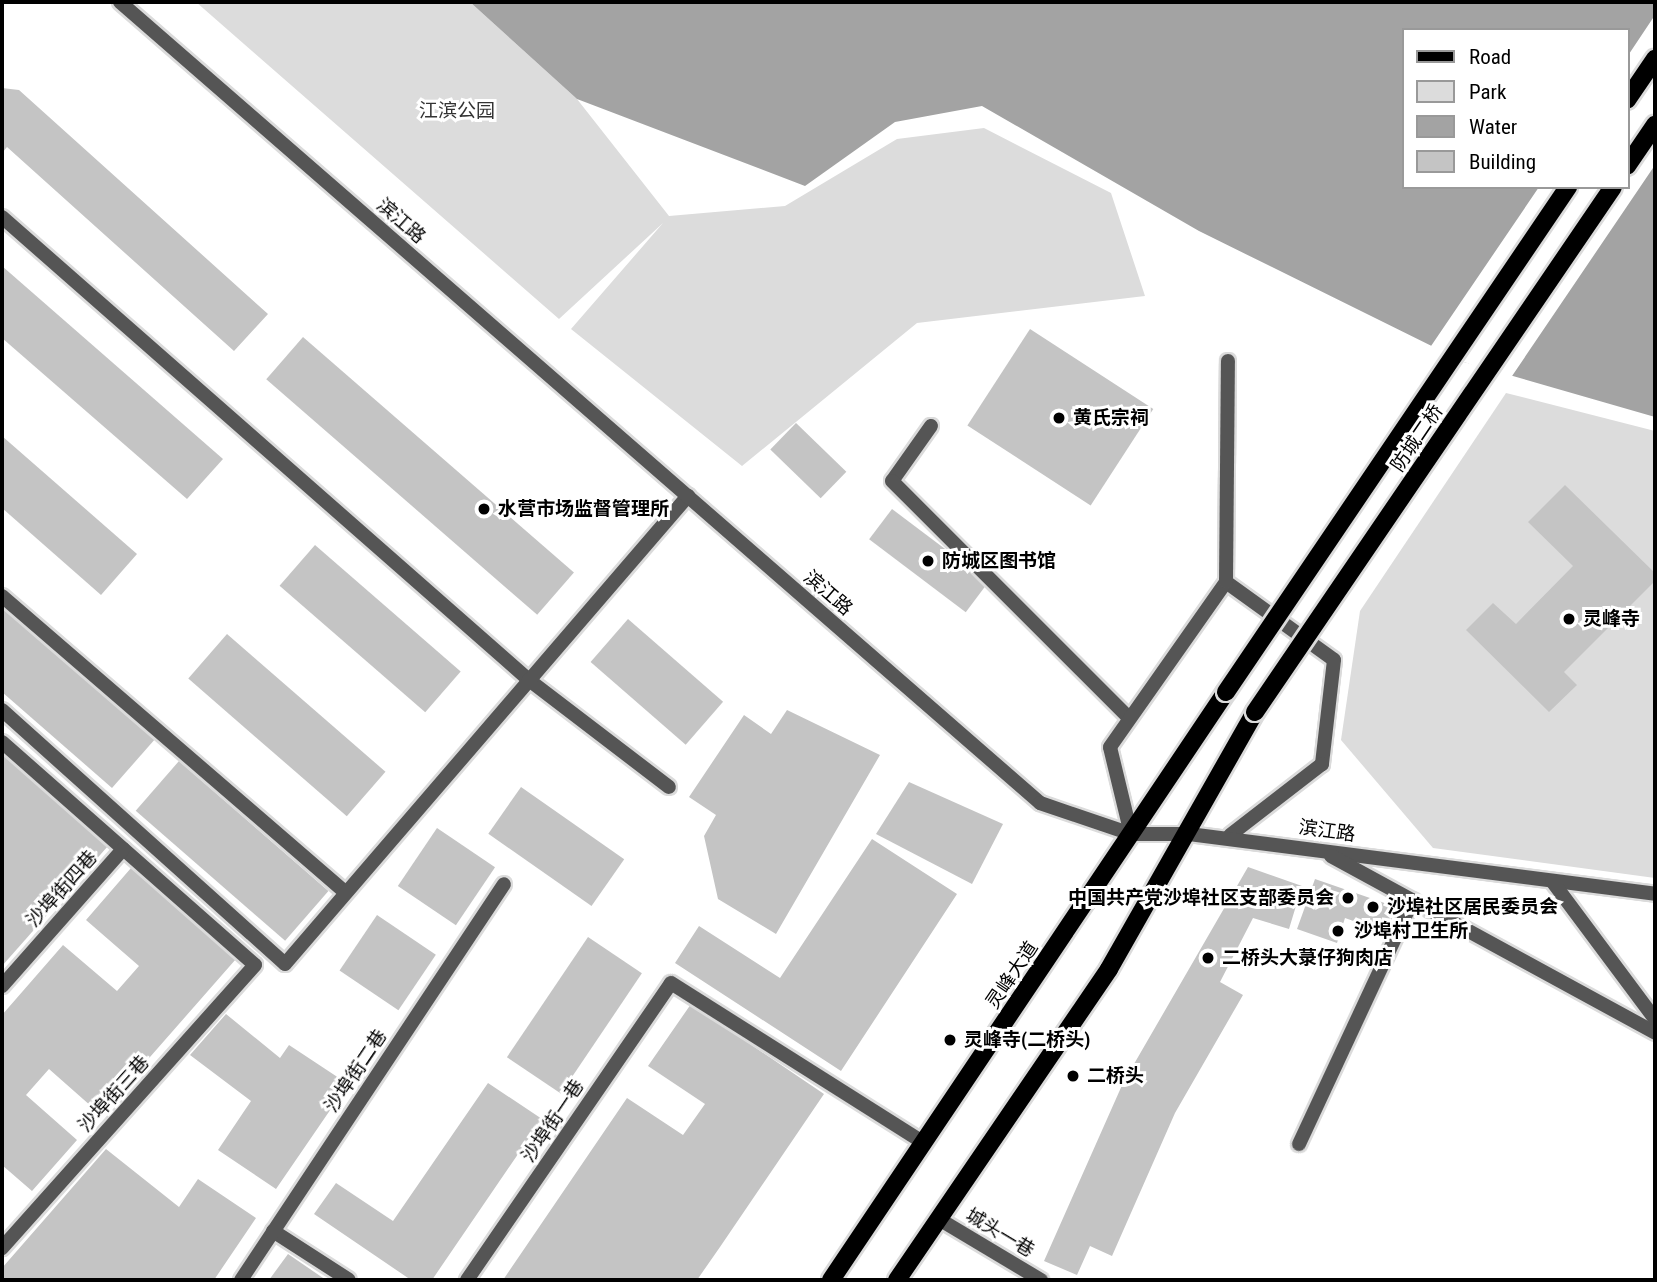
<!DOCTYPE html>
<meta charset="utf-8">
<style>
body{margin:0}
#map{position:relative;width:1657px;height:1282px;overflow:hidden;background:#fff;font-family:"Roboto Condensed","Noto Sans SC",sans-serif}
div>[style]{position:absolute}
.green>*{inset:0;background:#dcdcdc}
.water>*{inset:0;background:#a3a3a3}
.pier>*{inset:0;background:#fff}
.building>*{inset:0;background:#c4c4c4;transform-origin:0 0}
.roads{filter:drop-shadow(2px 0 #dbdbdb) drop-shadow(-2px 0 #dbdbdb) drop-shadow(0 2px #dbdbdb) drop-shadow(0 -2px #dbdbdb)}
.service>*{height:14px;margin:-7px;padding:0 7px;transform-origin:7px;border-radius:7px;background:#555}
.minor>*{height:14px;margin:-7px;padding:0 7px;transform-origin:7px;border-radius:7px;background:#555}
.tertiary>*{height:14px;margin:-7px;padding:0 7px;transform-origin:7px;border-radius:7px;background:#555}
.primary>*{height:18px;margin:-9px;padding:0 9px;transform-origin:9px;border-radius:9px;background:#000}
.bridges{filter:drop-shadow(2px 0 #dbdbdb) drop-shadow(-2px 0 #dbdbdb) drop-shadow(0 2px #dbdbdb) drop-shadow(0 -2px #dbdbdb)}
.primary-bridge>*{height:18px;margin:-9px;padding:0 9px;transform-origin:9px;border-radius:9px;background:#000}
.dots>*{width:19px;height:19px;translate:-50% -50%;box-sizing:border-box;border:4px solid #fff;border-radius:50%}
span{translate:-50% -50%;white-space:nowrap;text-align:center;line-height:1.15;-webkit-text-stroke:6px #fff;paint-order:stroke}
.park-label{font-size:19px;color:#333}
.street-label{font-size:19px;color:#000}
.poi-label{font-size:19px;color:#000;font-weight:700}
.left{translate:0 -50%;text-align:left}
.right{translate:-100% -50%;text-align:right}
.frame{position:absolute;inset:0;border:4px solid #000;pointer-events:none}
.legend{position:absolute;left:1402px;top:28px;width:228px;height:161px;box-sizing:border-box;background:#fff;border:2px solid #999;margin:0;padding:9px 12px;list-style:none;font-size:21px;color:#000}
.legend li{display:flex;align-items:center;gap:14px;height:35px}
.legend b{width:35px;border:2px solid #999}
</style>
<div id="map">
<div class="green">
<div style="clip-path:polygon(196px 2px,470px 2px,577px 99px,669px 216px,785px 206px,897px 139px,984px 128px,1111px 193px,1145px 296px,917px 323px,742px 466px,571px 329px,663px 223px,559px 319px)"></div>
<div style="clip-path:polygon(1506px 393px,1655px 431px,1655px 878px,1433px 848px,1341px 740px,1360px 611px)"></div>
</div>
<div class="water">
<div style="clip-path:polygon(evenodd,470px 2px,1655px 2px,1655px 417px,1464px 362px,1199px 231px,982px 106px,895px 122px,805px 186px,577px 99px,470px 2px,1403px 30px,1627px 30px,1627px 187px,1403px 187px,1403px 30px)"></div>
</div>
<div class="pier">
<div style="clip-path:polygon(1655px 15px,1655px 165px,1510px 379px,1429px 349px,1539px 187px,1627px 187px,1627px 57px)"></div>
</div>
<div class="building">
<div style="clip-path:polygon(2px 88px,19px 90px,268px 314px,234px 351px,7px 147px,2px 153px)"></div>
<div style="clip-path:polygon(2px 266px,223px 459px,187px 499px,2px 338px)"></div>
<div style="left:1030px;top:329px;width:147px;height:115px;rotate:33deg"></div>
<div style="left:303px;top:337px;width:359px;height:56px;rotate:41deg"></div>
<div style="left:796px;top:423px;width:70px;height:37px;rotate:44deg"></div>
<div style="clip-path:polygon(2px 436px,137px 554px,101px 595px,2px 508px)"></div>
<div style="clip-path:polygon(1565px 485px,1655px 573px,1655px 581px,1564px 672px,1577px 685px,1549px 712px,1466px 630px,1493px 603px,1516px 624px,1573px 566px,1528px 522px)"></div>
<div style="left:892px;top:509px;width:121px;height:38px;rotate:37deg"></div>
<div style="left:315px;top:545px;width:193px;height:54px;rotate:41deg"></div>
<div style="clip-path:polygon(2px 605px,156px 738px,112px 788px,2px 692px)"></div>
<div style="left:628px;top:619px;width:126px;height:57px;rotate:41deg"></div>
<div style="left:227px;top:634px;width:210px;height:59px;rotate:41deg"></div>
<div style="clip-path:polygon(787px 710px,880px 755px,776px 934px,718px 899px,704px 836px,716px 815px,689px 797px,744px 715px,771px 734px)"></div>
<div style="clip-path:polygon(4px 755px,108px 846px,2px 966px,2px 758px)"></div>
<div style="left:179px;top:761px;width:198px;height:66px;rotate:41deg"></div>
<div style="clip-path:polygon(909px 782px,1003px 824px,972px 884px,876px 834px)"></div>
<div style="left:521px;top:787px;width:126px;height:57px;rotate:35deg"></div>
<div style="left:437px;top:828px;width:70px;height:70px;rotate:34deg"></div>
<div style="clip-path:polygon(872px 839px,957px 894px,841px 1071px,675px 963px,699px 926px,780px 978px)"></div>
<div style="clip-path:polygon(1248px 867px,1302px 886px,1289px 929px,1253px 918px,1220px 982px,1243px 995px,1175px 1113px,1112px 1256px,1090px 1246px,1077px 1275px,1044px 1261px,1123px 1083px)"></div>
<div style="clip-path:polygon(131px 868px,236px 959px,100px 1114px,49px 1069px,26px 1095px,77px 1140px,32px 1191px,2px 1165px,2px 1015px,63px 945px,117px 991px,139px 966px,86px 920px)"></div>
<div style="clip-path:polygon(1315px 879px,1396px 907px,1387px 933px,1345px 918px,1337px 943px,1297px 929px)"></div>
<div style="left:377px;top:915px;width:71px;height:67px;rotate:34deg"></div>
<div style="left:588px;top:937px;width:65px;height:145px;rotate:34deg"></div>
<div style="clip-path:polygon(691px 1004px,824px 1094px,720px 1247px,697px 1280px,503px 1280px,627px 1098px,683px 1135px,705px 1104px,648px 1066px)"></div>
<div style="clip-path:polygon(226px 1014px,280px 1058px,289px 1045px,348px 1084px,276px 1189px,218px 1150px,251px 1101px,190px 1055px)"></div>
<div style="clip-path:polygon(488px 1083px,542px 1119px,432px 1280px,411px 1280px,314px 1214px,336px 1183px,393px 1221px)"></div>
<div style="clip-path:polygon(106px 1149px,179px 1207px,198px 1179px,256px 1218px,214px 1280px,2px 1280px,2px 1268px)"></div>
<div style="clip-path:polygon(288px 1254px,326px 1280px,269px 1280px)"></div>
</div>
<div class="roads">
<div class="service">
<div style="left:2px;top:217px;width:701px;rotate:41.3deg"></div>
<div style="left:529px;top:680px;width:176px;rotate:37.4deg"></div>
<div style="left:931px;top:426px;width:67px;rotate:125.3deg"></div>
<div style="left:892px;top:481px;width:335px;rotate:45deg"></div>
<div style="left:1226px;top:582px;width:133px;rotate:35.8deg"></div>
<div style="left:1334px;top:660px;width:105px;rotate:96.6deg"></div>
<div style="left:1322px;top:764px;width:116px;rotate:142.3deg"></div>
<div style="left:2px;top:596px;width:454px;rotate:40.8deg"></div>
<div style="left:2px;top:710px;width:380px;rotate:41.9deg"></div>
<div style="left:285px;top:964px;width:618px;rotate:-49.27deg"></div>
<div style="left:2px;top:742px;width:337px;rotate:41.4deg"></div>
<div style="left:255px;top:965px;width:380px;rotate:131.8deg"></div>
<div style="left:1131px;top:834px;width:89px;rotate:-103.6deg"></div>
<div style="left:1110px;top:747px;width:202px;rotate:-54.9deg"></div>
<div style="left:1226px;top:582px;width:221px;rotate:-89.5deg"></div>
<div style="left:2px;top:986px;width:183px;rotate:-48.5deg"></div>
<div style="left:1299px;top:1144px;width:269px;rotate:-65deg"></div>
<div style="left:939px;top:1219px;width:119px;rotate:30.9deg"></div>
<div style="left:273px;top:1231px;width:90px;rotate:32.8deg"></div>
<div style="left:241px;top:1280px;width:475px;rotate:-56.4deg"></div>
<div style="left:467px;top:1280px;width:360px;rotate:-55.5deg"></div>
<div style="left:671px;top:983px;width:299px;rotate:32.3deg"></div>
</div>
<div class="minor">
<div style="left:1189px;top:834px;width:470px;rotate:7.3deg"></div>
<div style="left:1331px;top:856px;width:369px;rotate:28.6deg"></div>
<div style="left:1552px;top:881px;width:172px;rotate:53.3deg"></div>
</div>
<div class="tertiary">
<div style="left:120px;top:2px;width:1220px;rotate:41.04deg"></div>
<div style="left:1040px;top:803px;width:96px;rotate:18.8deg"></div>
<div style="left:1131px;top:834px;width:58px"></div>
</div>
<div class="primary">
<div style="left:1627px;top:100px;width:50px;rotate:-55.7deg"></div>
<div style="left:1627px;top:166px;width:50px;rotate:-55.7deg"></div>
<div style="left:831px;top:1280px;width:708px;rotate:-56.11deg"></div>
<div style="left:897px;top:1280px;width:376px;rotate:-55.7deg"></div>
<div style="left:1109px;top:969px;width:296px;rotate:-60.4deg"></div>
</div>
</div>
<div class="bridges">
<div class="primary-bridge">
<div style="left:1226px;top:692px;width:610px;rotate:-55.89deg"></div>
<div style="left:1255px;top:712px;width:635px;rotate:-55.71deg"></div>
</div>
</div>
<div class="dots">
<div style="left:1059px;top:418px;background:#000"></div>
<div style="left:484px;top:509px;background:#000"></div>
<div style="left:928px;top:561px;background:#000"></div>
<div style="left:1569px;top:619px;background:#000"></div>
<div style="left:1348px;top:898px;background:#000"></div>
<div style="left:1373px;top:907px;background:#000"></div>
<div style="left:1338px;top:931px;background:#000"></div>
<div style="left:1208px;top:958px;background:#000"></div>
<div style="left:950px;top:1040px;background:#000"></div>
<div style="left:1073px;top:1076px;background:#000"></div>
</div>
<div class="park-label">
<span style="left:457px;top:111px">江滨公园</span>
</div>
<div class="street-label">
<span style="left:401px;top:221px;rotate:41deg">滨江路</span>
<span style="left:1417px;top:438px;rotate:-56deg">防城二桥</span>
<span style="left:828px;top:593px;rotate:41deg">滨江路</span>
<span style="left:1327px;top:831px;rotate:8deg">滨江路</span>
<span style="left:62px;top:889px;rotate:-48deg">沙埠街四巷</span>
<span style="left:1012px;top:975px;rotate:-56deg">灵峰大道</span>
<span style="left:356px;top:1071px;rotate:-56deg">沙埠街二巷</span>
<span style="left:114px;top:1094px;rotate:-48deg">沙埠街三巷</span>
<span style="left:553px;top:1121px;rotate:-56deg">沙埠街一巷</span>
<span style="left:1000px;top:1233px;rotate:31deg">城头一巷</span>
</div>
<div class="poi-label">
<span class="left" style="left:1073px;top:418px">黄氏宗祠</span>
<span class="left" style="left:498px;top:509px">水营市场监督管理所</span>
<span class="left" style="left:942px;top:561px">防城区图书馆</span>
<span class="left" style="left:1583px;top:619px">灵峰寺</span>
<span class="right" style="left:1334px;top:898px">中国共产党沙埠社区支部委员会</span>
<span class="left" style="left:1387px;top:907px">沙埠社区居民委员会</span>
<span class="left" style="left:1354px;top:931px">沙埠村卫生所</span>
<span class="left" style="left:1222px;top:958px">二桥头大菉仔狗肉店</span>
<span class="left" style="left:964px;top:1040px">灵峰寺(二桥头)</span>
<span class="left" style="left:1087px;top:1076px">二桥头</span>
</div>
<div class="frame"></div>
<ul class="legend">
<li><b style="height:9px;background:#000"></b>Road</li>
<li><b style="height:19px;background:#dcdcdc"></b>Park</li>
<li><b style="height:19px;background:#a3a3a3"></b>Water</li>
<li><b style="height:19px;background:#c4c4c4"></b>Building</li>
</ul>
</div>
